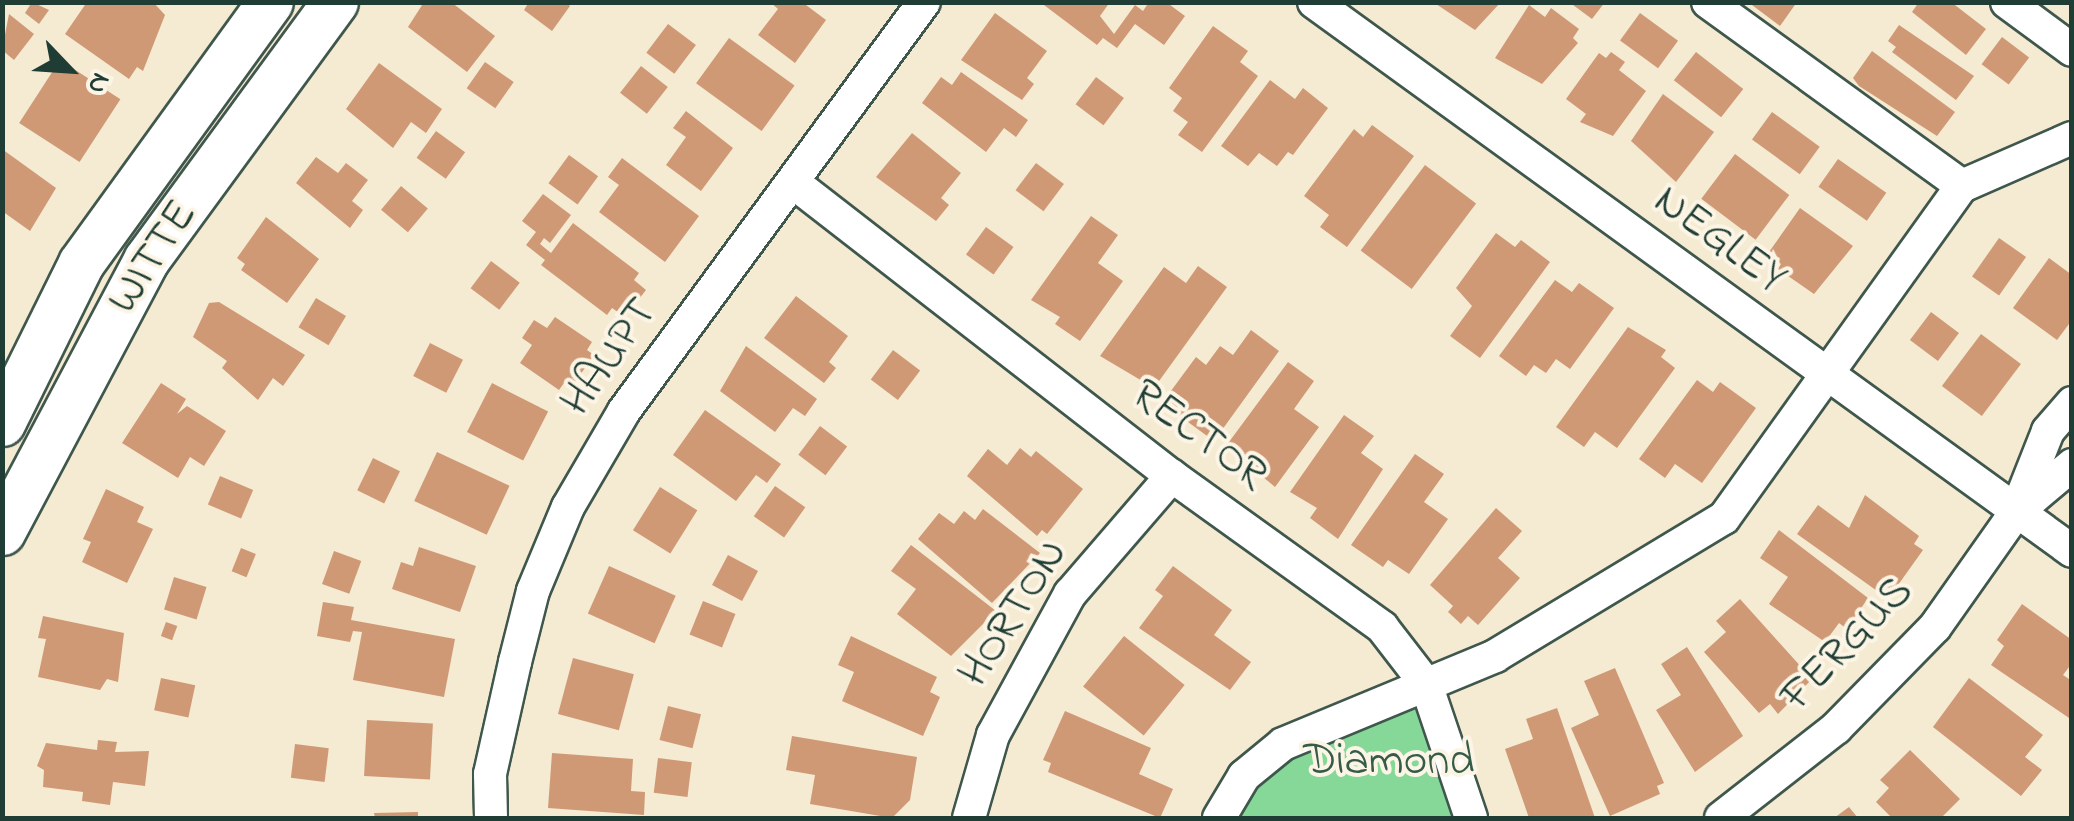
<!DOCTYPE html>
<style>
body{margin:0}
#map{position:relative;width:2074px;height:821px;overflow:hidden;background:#f5ead2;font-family:"Indie Flower",sans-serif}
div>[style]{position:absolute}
.green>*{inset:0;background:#86d898}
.building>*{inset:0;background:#d09976;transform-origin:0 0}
.roads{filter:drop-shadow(2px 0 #3f574c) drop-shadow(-2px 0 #3f574c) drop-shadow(0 2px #3f574c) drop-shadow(0 -2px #3f574c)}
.street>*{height:32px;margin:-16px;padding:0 16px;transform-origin:16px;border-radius:16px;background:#fff}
.secondary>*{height:45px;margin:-22.5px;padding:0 22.5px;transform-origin:22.5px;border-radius:22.5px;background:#fff}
span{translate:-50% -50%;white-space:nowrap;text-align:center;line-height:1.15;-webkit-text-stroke:8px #fcf5e5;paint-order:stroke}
.street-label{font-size:45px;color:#1f3d34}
.park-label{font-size:45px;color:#345c48}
.frame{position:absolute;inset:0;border:5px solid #1f3d34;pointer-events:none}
.north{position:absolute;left:20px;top:20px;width:100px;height:100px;-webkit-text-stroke:8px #fcf5e5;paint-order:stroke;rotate:115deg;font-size:28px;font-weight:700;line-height:40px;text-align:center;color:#1f3d34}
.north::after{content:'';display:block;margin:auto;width:35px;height:45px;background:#1f3d34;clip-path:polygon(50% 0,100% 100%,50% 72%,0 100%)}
</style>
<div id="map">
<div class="green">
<div style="clip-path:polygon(1424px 689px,1468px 818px,1222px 818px,1247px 777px)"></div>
</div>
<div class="building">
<div style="clip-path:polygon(32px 2px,49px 10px,39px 24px,25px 13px)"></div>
<div style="clip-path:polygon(87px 2px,153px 2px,165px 15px,143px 71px,137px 67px,129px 79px,65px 34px)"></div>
<div style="clip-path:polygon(424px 2px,451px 2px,495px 36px,467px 72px,408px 27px)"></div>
<div style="clip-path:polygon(529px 2px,566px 2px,570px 6px,552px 31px,524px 10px)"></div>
<div style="clip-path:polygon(770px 2px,802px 2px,826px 20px,795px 63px,758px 35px,778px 9px)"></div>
<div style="clip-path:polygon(1040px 2px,1110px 2px,1100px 16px,1114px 34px,1135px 5px,1143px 11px,1149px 2px,1166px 2px,1185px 16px,1164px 45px,1135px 24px,1117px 48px,1103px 38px,1097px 45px)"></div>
<div style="clip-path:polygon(1433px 2px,1501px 2px,1475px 30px)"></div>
<div style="clip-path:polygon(1569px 2px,1605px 2px,1592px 19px)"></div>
<div style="clip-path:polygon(1748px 2px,1797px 2px,1780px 26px)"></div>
<div style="clip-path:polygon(1919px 2px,1951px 2px,1986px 29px,1966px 55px,1912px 12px)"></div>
<div style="clip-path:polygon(1529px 5px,1545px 17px,1551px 8px,1579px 29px,1573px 38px,1578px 43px,1542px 84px,1495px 58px)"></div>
<div style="clip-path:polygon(995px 13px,1047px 51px,1027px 78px,1034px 84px,1022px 100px,961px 60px)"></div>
<div style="left:1640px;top:13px;width:47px;height:34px;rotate:36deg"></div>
<div style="clip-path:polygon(9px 14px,34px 34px,14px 60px,2px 50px)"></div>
<div style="left:668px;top:24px;width:35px;height:36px;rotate:37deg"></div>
<div style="clip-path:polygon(1899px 25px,1974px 76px,1956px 100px,1892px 52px,1896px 47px,1888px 41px)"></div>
<div style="clip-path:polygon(1213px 26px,1248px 51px,1240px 62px,1258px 76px,1202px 152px,1178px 135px,1188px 122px,1173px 111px,1182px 98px,1169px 88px)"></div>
<div style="left:2002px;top:37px;width:34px;height:34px;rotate:37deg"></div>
<div style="left:729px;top:38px;width:81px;height:56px;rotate:36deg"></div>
<div style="clip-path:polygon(1872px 51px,1955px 112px,1937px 136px,1859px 86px,1853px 78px)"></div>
<div style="clip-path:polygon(1611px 52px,1625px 62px,1619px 70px,1646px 91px,1613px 136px,1580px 122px,1586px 114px,1566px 99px,1599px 53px,1606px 58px)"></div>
<div style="left:1696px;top:52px;width:60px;height:36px;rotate:38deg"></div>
<div style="left:60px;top:60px;width:72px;height:75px;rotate:33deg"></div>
<div style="left:485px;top:62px;width:35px;height:32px;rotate:35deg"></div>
<div style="clip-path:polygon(379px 63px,442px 109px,426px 133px,411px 122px,393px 148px,346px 109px)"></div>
<div style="left:641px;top:66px;width:34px;height:34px;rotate:38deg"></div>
<div style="clip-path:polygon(961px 72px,1028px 120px,1016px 137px,1004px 128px,986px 152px,922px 103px,941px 77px,952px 85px)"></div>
<div style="left:1096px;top:77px;width:35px;height:34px;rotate:37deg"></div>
<div style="clip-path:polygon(1270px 80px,1295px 99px,1303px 88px,1328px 108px,1293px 155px,1288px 152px,1277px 166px,1259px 153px,1248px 166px,1221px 146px)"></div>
<div style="clip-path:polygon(1663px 94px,1714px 132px,1676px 182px,1631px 141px)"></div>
<div style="clip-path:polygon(686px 111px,733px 148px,701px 191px,666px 165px,686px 137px,673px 128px)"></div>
<div style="left:1772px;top:112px;width:59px;height:34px;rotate:36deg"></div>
<div style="clip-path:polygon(1372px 125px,1414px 156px,1347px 247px,1320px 227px,1329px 215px,1304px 196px,1354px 129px,1363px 137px)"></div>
<div style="left:436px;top:131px;width:36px;height:33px;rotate:36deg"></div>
<div style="clip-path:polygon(912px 133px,961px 173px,941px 198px,949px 205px,936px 221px,876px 177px)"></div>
<div style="clip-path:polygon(2px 149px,56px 188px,30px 231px,2px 211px)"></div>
<div style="left:1735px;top:154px;width:68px;height:56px;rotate:37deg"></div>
<div style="left:569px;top:155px;width:36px;height:35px;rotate:36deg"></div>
<div style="clip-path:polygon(316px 157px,338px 173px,346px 163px,368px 180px,352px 201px,363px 210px,350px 228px,296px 183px)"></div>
<div style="clip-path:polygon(622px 158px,699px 216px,665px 262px,599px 212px,619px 185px,608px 177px)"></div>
<div style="left:1838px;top:159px;width:59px;height:34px;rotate:35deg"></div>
<div style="left:1036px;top:163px;width:35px;height:34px;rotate:37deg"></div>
<div style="left:1425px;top:165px;width:64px;height:107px;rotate:37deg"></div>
<div style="left:401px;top:186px;width:35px;height:31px;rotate:40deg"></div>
<div style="clip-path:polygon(543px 194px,571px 215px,550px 243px,544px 238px,540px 244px,551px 253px,573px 223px,639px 273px,634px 280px,646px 290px,625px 317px,612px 308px,607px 315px,541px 265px,545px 260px,526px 245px,536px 232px,522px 221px)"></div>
<div style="clip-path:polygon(1800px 208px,1853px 246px,1814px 294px,1778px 269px,1781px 264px,1769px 252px)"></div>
<div style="clip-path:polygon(1091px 216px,1118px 235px,1098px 263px,1123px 281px,1080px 341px,1055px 324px,1060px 317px,1031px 300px)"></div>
<div style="clip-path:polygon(266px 217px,319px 259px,287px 303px,241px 270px,245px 264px,237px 258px)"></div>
<div style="left:986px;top:227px;width:34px;height:34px;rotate:36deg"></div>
<div style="clip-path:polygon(1496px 233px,1515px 247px,1521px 240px,1550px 262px,1480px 358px,1450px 336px,1472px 306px,1456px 288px)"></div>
<div style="left:1999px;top:238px;width:33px;height:47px;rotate:35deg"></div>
<div style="clip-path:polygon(2049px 258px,2072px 275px,2072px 320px,2057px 340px,2013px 308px)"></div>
<div style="left:491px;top:261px;width:36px;height:34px;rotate:37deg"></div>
<div style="clip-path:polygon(1198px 266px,1227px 287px,1154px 388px,1100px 356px,1164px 267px,1186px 283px)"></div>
<div style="clip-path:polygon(1555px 280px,1572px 292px,1579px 283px,1614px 308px,1570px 369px,1556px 359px,1546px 373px,1534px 365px,1526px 376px,1499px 356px)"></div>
<div style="clip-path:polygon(796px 296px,848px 336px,829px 362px,836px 368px,824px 383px,764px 338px)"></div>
<div style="left:316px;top:298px;width:35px;height:34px;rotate:31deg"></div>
<div style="clip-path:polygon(219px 302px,305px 355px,283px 386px,273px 378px,258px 400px,222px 368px,227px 361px,193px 337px,209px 303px)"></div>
<div style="left:1931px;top:312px;width:35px;height:35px;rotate:37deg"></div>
<div style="clip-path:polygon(555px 317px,592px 342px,587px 350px,594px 355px,571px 388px,564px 383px,559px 390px,520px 363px,532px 345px,522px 338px,534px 320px,547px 328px)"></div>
<div style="clip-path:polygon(1628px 327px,1666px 350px,1661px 357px,1675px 368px,1617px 448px,1595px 432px,1584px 447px,1556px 427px)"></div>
<div style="clip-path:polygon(1251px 330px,1279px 351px,1214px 441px,1162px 403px,1196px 357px,1206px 365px,1220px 346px,1233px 355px)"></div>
<div style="left:1981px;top:334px;width:50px;height:65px;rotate:37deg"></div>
<div style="left:430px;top:343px;width:37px;height:37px;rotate:27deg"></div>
<div style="clip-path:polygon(746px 346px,817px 399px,805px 416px,793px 408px,775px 432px,720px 391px)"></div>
<div style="left:893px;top:350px;width:34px;height:37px;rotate:37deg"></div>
<div style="clip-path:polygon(1288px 362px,1314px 381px,1294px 409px,1319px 427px,1275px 487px,1226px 446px)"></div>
<div style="clip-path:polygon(1697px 380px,1713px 392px,1720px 382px,1756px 408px,1702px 483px,1675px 464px,1665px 478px,1639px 459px)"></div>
<div style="clip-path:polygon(161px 383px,186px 399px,177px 414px,187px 406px,226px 431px,204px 466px,190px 457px,178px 478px,122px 443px)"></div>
<div style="left:492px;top:383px;width:63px;height:55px;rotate:27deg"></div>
<div style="clip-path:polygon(705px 410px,781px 464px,767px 483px,756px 475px,736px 501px,673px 455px)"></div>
<div style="clip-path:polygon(1344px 415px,1374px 436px,1361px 453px,1383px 469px,1338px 539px,1310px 518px,1317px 508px,1290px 492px)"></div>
<div style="left:820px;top:426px;width:34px;height:36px;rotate:37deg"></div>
<div style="clip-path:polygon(1020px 448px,1031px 457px,1036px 451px,1083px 489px,1047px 534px,1042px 530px,1037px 536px,967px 476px,988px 449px,1007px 465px)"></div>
<div style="left:437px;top:452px;width:80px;height:54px;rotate:25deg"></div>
<div style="clip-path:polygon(1415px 454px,1444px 474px,1424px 502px,1448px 519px,1409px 574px,1388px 560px,1383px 567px,1351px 545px)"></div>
<div style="left:373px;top:458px;width:30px;height:36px;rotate:26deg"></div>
<div style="left:220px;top:476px;width:36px;height:31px;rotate:23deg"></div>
<div style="left:775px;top:486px;width:37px;height:37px;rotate:35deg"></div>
<div style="left:660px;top:487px;width:44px;height:51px;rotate:32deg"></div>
<div style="clip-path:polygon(106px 489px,144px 507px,137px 522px,153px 529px,127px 583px,82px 562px,91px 542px,83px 539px)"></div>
<div style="clip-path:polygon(1865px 495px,1919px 536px,1914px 544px,1923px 550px,1893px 592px,1885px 586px,1880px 593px,1797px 534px,1818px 505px,1849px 528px)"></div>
<div style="clip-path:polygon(1496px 508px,1522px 531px,1498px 558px,1520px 578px,1478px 625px,1468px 616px,1461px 624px,1448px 612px,1453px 606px,1430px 585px)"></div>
<div style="clip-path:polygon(983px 509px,1040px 553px,992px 603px,918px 539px,939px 513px,954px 524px,964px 511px,975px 520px)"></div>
<div style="clip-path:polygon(1779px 530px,1868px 598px,1847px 629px,1839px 623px,1825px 642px,1769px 604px,1788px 577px,1760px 558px)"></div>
<div style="clip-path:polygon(911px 545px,996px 611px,951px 656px,897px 614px,916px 589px,891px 571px)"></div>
<div style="clip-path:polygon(419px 547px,476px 566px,460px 612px,392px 589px,401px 562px,413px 566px)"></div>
<div style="left:241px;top:548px;width:16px;height:25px;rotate:22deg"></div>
<div style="left:334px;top:551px;width:29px;height:35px;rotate:20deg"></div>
<div style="left:728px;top:555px;width:34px;height:34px;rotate:28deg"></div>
<div style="left:609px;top:566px;width:73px;height:52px;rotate:24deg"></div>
<div style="clip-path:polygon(1173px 566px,1232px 610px,1214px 635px,1251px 662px,1230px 690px,1139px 628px,1163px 596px,1155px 590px)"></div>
<div style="left:174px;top:577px;width:34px;height:34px;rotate:17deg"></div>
<div style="clip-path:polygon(1740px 599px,1812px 679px,1778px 714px,1770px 704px,1759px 713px,1704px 652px,1726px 632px,1716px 621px)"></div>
<div style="left:703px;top:601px;width:35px;height:36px;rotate:22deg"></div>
<div style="clip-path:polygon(323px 602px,354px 607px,351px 620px,455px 639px,444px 697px,353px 680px,362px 632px,353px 631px,350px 642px,317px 636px)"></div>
<div style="clip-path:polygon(2022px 604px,2072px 640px,2072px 663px,2063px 675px,2072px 681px,2072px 720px,1991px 665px,2004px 646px,1997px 640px)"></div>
<div style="clip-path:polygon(43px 616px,124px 633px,118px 682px,107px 679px,100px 690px,38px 677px,46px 639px,38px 638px)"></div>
<div style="left:166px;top:622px;width:12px;height:15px;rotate:20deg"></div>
<div style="clip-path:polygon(851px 636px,937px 677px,930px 692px,940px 697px,923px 736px,842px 701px,854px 672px,838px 665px)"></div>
<div style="left:1124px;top:636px;width:78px;height:65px;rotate:39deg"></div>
<div style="clip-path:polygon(1687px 647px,1743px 736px,1695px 772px,1656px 710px,1681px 695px,1661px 664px)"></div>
<div style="left:573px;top:658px;width:63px;height:58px;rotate:15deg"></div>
<div style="clip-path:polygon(1615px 668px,1664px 783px,1657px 786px,1660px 794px,1610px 816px,1571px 728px,1599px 715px,1584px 681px)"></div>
<div style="left:161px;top:678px;width:35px;height:33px;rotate:12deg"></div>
<div style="clip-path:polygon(1969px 678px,2043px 735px,2025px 757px,2042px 770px,2021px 796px,1933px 727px)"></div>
<div style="left:668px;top:706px;width:34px;height:35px;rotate:14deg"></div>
<div style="clip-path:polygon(1557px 708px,1595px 818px,1529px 818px,1505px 749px,1533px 739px,1526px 719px)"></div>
<div style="clip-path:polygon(1065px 711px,1151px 748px,1139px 774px,1173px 789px,1160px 818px,1048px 772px,1051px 763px,1043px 760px)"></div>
<div style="left:367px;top:720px;width:66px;height:56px;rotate:3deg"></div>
<div style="clip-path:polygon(792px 736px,917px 757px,910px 800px,892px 818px,810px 804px,815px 775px,786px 770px)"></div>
<div style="clip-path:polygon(98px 740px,117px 742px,115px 752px,149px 751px,145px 786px,113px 782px,110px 805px,82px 801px,83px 792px,43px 787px,44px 770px,37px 766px,46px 743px,97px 750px)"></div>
<div style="left:295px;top:744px;width:34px;height:34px;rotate:7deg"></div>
<div style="clip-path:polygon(1910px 750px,1960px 799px,1941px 818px,1892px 818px,1876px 802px,1889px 788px,1880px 780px)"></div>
<div style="clip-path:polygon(552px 753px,633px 759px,631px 791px,645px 792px,644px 815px,548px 808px)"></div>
<div style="left:658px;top:758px;width:34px;height:35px;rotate:7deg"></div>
<div style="clip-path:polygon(1849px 807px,1858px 818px,1834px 818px)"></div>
<div style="clip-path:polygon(418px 812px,418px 818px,375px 818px,374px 813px)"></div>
</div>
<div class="roads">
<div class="street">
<div style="left:1314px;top:2px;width:936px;rotate:35.91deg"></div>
<div style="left:1708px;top:2px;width:314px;rotate:35.9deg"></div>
<div style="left:1962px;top:186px;width:120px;rotate:-23.6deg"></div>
<div style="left:2007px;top:2px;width:81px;rotate:36.4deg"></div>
<div style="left:794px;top:183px;width:478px;rotate:37.8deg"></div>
<div style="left:1172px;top:476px;width:259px;rotate:35.7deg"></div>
<div style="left:1382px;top:627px;width:72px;rotate:52.3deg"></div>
<div style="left:1426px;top:684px;width:141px;rotate:71.4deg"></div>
<div style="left:2020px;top:509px;width:68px;rotate:-40.2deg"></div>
<div style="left:491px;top:818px;width:44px;rotate:-91.3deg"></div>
<div style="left:490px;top:774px;width:115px;rotate:-77.4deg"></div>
<div style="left:515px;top:662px;width:73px;rotate:-75.8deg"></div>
<div style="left:533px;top:591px;width:91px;rotate:-67.4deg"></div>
<div style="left:568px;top:507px;width:111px;rotate:-59.7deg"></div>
<div style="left:624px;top:411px;width:507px;rotate:-53.74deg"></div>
<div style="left:969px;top:818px;width:86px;rotate:-73.9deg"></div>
<div style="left:993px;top:735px;width:161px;rotate:-61.4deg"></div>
<div style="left:1070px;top:594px;width:156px;rotate:-49.2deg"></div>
<div style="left:1219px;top:818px;width:49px;rotate:-59.2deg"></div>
<div style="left:1244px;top:776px;width:50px;rotate:-39.4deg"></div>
<div style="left:1283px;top:744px;width:230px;rotate:-22.5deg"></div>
<div style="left:1495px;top:656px;width:267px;rotate:-31.1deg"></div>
<div style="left:1724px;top:518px;width:408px;rotate:-54.4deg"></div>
<div style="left:1721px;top:818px;width:146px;rotate:-38deg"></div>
<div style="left:1836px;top:728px;width:141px;rotate:-45.6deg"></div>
<div style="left:1935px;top:627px;width:141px;rotate:-54.8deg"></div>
<div style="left:2016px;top:512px;width:87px;rotate:-68.4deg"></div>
<div style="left:2048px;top:431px;width:37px;rotate:-49deg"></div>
</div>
<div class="secondary">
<div style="left:2px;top:423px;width:178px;rotate:-63.7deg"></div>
<div style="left:81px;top:263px;width:322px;rotate:-54.1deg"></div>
<div style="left:2px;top:532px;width:308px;rotate:-62.1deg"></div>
<div style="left:146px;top:260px;width:320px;rotate:-53.8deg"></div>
</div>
</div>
<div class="street-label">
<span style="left:1719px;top:241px;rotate:36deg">NEGLEY</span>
<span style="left:154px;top:258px;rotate:-57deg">WITTE</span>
<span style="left:611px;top:358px;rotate:-55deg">HAUPT</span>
<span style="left:1198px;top:436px;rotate:36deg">RECTOR</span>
<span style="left:1015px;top:614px;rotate:-58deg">HORTON</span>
<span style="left:1848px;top:645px;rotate:-46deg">FERGUS</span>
</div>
<div class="park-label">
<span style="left:1389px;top:763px">Diamond</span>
</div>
<div class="frame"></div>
<div class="north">N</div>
</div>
